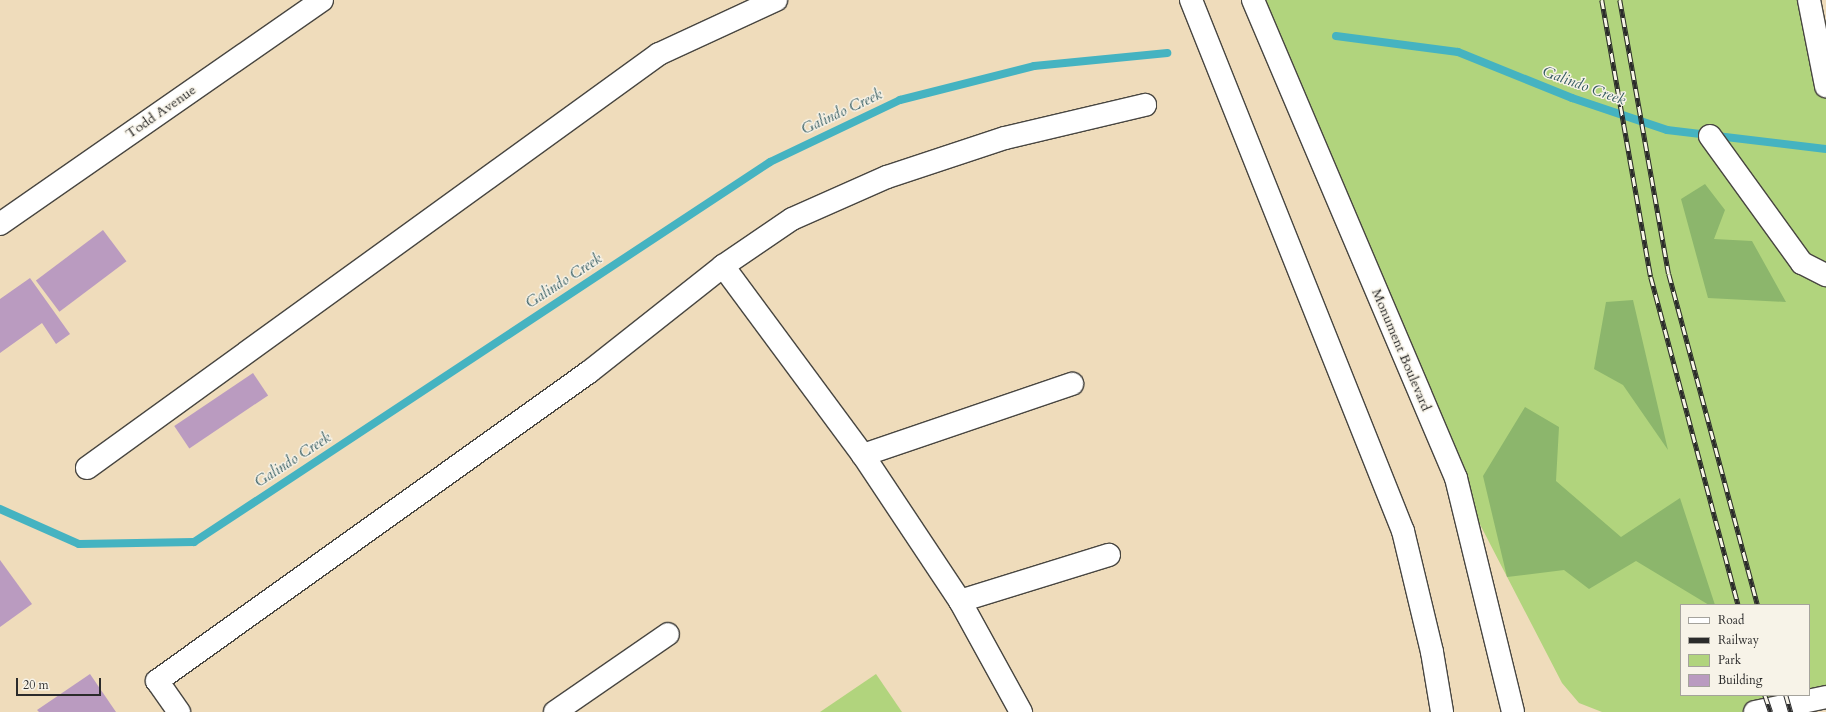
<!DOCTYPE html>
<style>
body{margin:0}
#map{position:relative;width:1826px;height:712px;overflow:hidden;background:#efdcbb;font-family:Cardo,serif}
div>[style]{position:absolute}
.green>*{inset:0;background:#b1d47d}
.forest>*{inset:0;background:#8cb66c}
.stream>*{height:8px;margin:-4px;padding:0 4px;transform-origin:4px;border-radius:4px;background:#45b3c1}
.building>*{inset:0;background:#ba9bc0;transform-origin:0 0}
.roads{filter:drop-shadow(1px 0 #484641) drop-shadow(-1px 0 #484641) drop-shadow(0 1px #484641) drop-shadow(0 -1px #484641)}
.minor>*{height:22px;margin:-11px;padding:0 11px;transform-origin:11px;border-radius:11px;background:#fff}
.major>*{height:22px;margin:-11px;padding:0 11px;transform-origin:11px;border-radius:11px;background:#fff}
.rail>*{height:4.5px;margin-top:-2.25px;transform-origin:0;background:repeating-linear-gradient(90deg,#f7f3e8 0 9px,#2b2b2b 0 18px);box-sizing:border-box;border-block:1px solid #2b2b2b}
span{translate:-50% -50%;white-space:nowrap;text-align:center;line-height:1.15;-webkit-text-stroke:3px #f7f3e8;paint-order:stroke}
.street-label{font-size:14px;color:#2b2b2b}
.water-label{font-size:15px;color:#345b60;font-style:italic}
.legend{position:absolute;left:1680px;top:604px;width:130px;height:92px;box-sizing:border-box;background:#f7f3e8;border:1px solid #a5a39c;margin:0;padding:5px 7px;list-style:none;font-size:12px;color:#2b2b2b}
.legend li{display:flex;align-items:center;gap:8px;height:20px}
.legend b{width:20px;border:1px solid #a5a39c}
.scale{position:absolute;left:16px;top:678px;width:85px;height:18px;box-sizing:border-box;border:2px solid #2b2b2b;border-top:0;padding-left:5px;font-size:12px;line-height:14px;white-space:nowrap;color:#2b2b2b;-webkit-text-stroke:3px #f7f3e8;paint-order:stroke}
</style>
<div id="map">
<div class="green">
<div style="clip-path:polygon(evenodd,1253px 0,1809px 0,1826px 86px,1826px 697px,1755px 712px,1602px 712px,1579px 703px,1562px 683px,1456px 478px,1253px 0,1681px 605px,1809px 605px,1809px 695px,1681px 695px,1681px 605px)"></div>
<div style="clip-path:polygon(876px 674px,902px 712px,820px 712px)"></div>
</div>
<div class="forest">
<div style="clip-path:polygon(1705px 184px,1725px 210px,1714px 239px,1752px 241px,1786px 302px,1708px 298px,1681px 199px)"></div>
<div style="clip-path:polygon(1633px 300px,1668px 450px,1623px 385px,1594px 369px,1606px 302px)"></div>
<div style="clip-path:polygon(1525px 407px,1559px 427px,1556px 481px,1621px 537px,1680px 498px,1715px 605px,1709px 605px,1636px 561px,1589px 589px,1564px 570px,1507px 577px,1483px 476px)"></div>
</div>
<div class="stream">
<div style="left:1336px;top:36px;width:123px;rotate:7.5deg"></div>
<div style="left:1458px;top:52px;width:123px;rotate:22deg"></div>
<div style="left:1572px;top:98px;width:100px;rotate:18.6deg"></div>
<div style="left:1667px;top:130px;width:160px;rotate:6.8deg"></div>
<div style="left:0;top:509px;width:86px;rotate:23.9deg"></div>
<div style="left:79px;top:544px;width:115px;rotate:-1deg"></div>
<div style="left:194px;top:542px;width:690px;rotate:-33.41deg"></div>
<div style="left:770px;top:162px;width:144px;rotate:-25.5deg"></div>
<div style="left:900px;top:100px;width:138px;rotate:-14.2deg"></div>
<div style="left:1034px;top:66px;width:134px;rotate:-5.6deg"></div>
</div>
<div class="building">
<div style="left:103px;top:230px;width:39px;height:84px;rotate:53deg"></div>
<div style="clip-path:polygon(30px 278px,70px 334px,56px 344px,42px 323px,0 353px,0 299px)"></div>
<div style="left:253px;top:373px;width:27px;height:95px;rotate:56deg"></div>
<div style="clip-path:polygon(0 560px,32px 604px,0 627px)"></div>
<div style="clip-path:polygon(90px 674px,116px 712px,39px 712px,37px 710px)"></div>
</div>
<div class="roads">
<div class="minor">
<div style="left:1809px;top:0;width:88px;rotate:78.8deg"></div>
<div style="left:1710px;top:136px;width:157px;rotate:54.1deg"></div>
<div style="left:1802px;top:263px;width:27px;rotate:27deg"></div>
<div style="left:0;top:224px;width:392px;rotate:-34.8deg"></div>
<div style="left:723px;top:266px;width:235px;rotate:53.5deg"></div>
<div style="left:863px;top:455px;width:175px;rotate:56.4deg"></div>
<div style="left:960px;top:601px;width:127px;rotate:61.2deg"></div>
<div style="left:863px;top:455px;width:221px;rotate:-18.8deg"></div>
<div style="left:87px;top:468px;width:706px;rotate:-35.9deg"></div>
<div style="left:659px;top:54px;width:129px;rotate:-24.8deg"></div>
<div style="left:960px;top:601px;width:156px;rotate:-17.2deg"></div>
<div style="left:179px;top:712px;width:38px;rotate:-125deg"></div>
<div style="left:157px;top:681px;width:531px;rotate:-35.58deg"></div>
<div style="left:589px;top:372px;width:171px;rotate:-38.3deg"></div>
<div style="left:723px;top:266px;width:83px;rotate:-34.3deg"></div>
<div style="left:792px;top:219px;width:104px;rotate:-23.9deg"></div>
<div style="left:887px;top:177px;width:124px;rotate:-18.3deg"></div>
<div style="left:1005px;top:138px;width:144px;rotate:-13.3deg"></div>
<div style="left:555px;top:712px;width:137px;rotate:-34.6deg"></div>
<div style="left:1755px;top:712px;width:73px;rotate:-11.9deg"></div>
</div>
<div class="major">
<div style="left:1191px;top:0;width:572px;rotate:68.24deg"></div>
<div style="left:1403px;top:531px;width:124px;rotate:76.5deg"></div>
<div style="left:1432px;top:652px;width:61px;rotate:80.5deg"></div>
<div style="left:1253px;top:0;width:519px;rotate:66.99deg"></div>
<div style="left:1456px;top:478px;width:241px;rotate:76.3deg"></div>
</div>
</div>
<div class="rail">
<div style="left:1602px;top:0;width:281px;rotate:80deg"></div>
<div style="left:1651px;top:277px;width:339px;rotate:75.1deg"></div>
<div style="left:1620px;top:0;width:278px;rotate:79.9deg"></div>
<div style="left:1669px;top:274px;width:343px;rotate:75deg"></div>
<div style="left:1765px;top:695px;width:18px;rotate:71deg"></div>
<div style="left:1786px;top:695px;width:18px;rotate:74deg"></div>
</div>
<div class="street-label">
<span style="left:161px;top:112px;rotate:-35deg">Todd Avenue</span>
<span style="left:1401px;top:350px;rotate:67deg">Monument Boulevard</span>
</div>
<div class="water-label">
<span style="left:1584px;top:86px;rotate:20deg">Galindo Creek</span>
<span style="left:842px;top:112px;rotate:-25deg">Galindo Creek</span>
<span style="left:564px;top:281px;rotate:-33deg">Galindo Creek</span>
<span style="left:293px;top:460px;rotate:-33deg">Galindo Creek</span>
</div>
<ul class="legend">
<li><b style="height:5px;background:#fff"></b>Road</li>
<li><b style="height:5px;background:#2b2b2b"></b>Railway</li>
<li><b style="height:11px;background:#b1d47d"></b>Park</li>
<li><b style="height:11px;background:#ba9bc0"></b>Building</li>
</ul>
<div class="scale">20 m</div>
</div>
